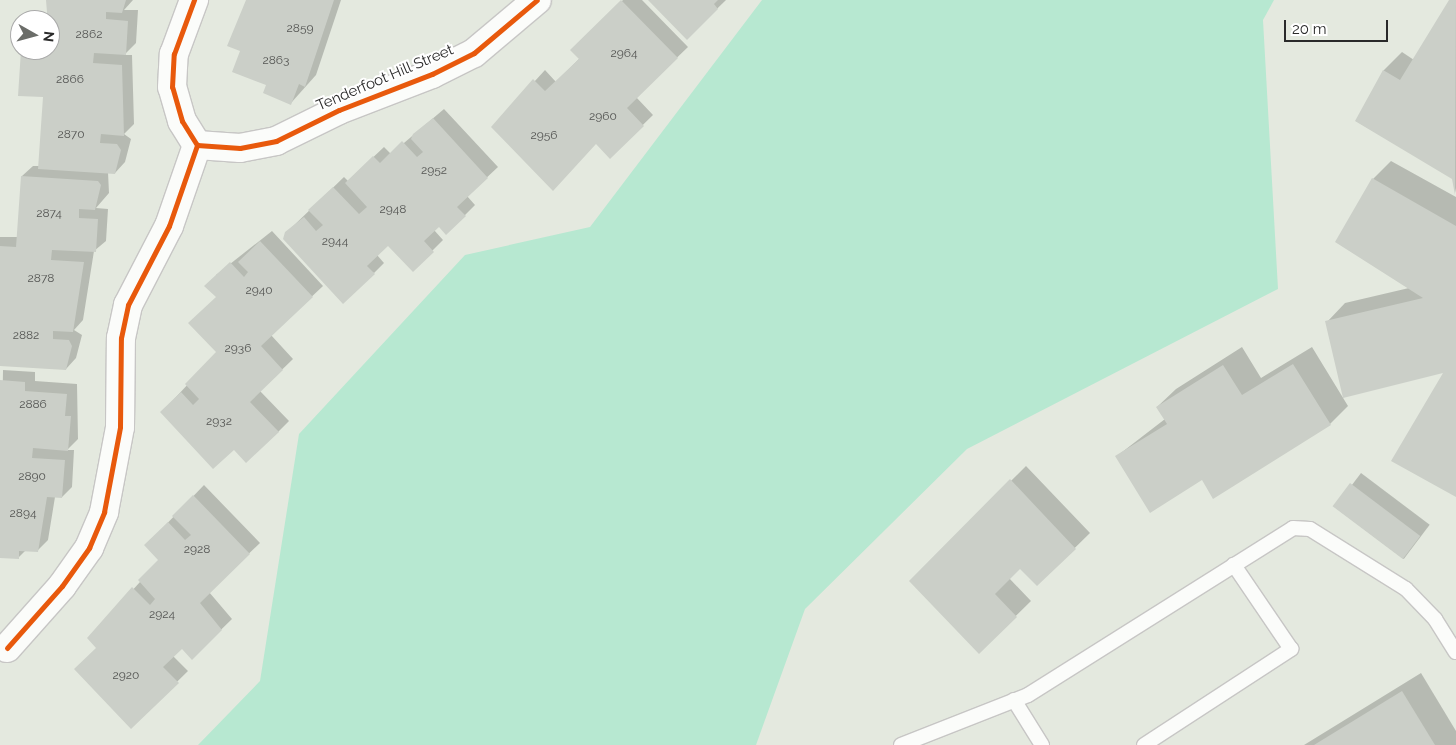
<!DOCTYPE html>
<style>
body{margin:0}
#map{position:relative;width:1456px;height:745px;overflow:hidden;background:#e4e9df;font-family:Raleway,sans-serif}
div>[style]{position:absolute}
.green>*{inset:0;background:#b7e8d1}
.shadow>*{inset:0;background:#0003;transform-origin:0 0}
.building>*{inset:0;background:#cbcfc8;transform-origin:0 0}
.roads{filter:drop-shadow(1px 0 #c7c6c5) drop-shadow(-1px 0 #c7c6c5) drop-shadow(0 1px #c7c6c5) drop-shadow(0 -1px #c7c6c5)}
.service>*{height:14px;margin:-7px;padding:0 7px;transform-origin:7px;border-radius:7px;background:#fbfcfa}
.minor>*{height:28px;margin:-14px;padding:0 14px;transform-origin:14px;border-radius:14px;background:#fbfcfa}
.cycleway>*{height:5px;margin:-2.5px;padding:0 2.5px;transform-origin:2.5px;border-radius:2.5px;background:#e8590c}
span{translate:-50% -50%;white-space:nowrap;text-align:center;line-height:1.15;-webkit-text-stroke:4px #fff;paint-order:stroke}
.number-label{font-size:12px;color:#545553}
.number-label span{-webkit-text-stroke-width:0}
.street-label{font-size:15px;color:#2a2a2a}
.north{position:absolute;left:10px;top:10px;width:50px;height:50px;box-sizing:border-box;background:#fff;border:1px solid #aaa;border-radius:50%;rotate:97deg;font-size:14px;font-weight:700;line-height:20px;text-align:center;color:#2a2a2a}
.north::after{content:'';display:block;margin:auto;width:18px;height:22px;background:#6b6d69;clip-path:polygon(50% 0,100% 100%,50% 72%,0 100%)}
.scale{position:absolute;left:1284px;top:20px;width:104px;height:22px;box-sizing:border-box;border:2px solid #2a2a2a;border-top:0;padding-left:6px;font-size:15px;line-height:18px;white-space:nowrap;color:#2a2a2a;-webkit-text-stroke:4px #fff;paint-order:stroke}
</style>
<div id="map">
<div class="green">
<div style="clip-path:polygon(762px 0,1274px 0,1263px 20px,1278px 289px,967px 449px,805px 609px,756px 745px,198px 745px,260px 681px,299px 434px,465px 255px,590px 227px)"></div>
</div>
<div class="shadow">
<div style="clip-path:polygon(47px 0,133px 0,124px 10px,138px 10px,136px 43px,124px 55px,132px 55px,134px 124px,124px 134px,131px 139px,125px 162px,115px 173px,108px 172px,109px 193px,96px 208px,108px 209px,106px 241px,94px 251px,83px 320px,74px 330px,82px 335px,76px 358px,66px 369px,0 365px,0 237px,18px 237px,22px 176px,33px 166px,40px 166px,44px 96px,22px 50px,50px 50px)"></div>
<div style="clip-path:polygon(247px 0,341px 0,316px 75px,291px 103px,267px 84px,241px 50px)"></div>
<div style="clip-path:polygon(623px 0,642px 0,688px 47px,636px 97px,653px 115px,610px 157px,597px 143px,493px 127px,545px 70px,556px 82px,580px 58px,572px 50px)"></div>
<div style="clip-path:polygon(649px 0,726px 0,687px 38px)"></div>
<div style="clip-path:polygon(1450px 0,1456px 0,1456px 193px,1453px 178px,1356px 121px,1384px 70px,1402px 52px,1414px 60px)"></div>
<div style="clip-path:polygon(444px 109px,498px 167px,467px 196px,475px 205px,465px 215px,446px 233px,439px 225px,434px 230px,443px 240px,413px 270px,388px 244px,377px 255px,384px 263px,374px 273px,286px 233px,344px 177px,348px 181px,384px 147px,391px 154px)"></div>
<div style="clip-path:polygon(1391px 161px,1456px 197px,1456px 495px,1445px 371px,1327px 322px,1345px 303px,1409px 288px,1373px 179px)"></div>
<div style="clip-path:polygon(272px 231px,323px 286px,271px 335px,293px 359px,260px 391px,289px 421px,278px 432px,234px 448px,162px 412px,218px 352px,216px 275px)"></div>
<div style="clip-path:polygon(1242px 347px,1261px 378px,1312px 347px,1348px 406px,1330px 424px,1202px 479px,1117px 456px,1165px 419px,1157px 407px,1176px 389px)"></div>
<div style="clip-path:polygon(3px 370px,35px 372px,35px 381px,77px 384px,78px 439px,67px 450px,74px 450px,72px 487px,62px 497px,55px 497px,48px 540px,37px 551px,26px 550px,18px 558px,0 556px)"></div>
<div style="clip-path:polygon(1026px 466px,1090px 533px,1037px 585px,1020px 568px,1009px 578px,1031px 601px,979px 652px,910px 581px)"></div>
<div style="left:1361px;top:473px;width:86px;height:43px;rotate:37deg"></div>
<div style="clip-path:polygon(204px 485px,260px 543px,209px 592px,232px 619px,192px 658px,182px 648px,173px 656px,188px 671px,131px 727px,98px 647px,89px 638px,160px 560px,156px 535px)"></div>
<div style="clip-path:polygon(1421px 673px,1456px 731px,1456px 745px,1304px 745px)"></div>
</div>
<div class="building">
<div style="clip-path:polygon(46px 0,126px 0,122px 13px,106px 12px,106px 19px,128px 21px,126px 55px,94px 53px,93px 63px,122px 65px,124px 136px,101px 134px,100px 143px,117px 144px,121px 150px,115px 174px,38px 169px,43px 97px,18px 96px,21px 50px,50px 50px)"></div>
<div style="clip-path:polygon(246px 0,334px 0,305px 87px,299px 84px,291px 105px,263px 93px,266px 85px,232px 72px,240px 51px,227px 46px)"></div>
<div style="clip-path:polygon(621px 0,678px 58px,627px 108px,644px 126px,610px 159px,596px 144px,553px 191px,491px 127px,533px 79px,545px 91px,579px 59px,570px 50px)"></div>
<div style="clip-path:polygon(648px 0,718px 0,714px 4px,718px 9px,687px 40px)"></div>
<div style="clip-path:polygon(1449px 0,1456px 0,1455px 195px,1452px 179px,1355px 121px,1383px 70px,1400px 80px)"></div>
<div style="clip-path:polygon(433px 118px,488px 178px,457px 207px,466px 216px,446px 235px,439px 227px,424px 241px,434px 252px,413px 272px,388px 246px,367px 266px,375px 274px,343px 304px,283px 239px,285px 232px,304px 217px,316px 231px,323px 225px,308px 210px,333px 187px,359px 214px,367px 207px,345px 183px,373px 156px,380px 163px,402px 141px,417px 157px,423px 152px,411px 139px,413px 134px)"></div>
<div style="clip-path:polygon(21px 176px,98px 181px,101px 185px,95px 210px,79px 209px,79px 218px,98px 219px,96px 252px,52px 250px,51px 260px,84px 262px,73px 332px,53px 331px,53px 339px,69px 340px,72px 346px,66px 370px,0 366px,0 246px,16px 247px)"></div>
<div style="clip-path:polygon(1372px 178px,1456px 226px,1456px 497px,1391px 461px,1443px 373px,1343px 398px,1325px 321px,1423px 298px,1335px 242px)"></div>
<div style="clip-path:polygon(260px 241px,313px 297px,261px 346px,283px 370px,250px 402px,279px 432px,246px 463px,234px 450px,213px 469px,160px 412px,181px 392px,193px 405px,199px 399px,185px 384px,216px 352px,188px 323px,216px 297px,204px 286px,230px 262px,244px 277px,248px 272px,238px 262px)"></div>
<div style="clip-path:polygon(1293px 364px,1331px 425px,1213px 499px,1202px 480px,1150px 513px,1115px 456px,1167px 424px,1156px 407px,1223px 365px,1242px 395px)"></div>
<div style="clip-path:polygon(0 380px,25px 382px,25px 391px,67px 394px,65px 416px,71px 416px,68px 451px,33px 448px,32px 458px,65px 460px,62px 498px,47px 497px,38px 552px,19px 551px,19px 559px,0 558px)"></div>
<div style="clip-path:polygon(1010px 479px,1076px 549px,1037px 586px,1020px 569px,995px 594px,1017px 617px,979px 654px,909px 581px)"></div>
<div style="left:1350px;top:483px;width:88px;height:29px;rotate:37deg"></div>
<div style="clip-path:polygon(193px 495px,250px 554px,200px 603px,222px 630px,192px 660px,182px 649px,163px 667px,179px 683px,131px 729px,74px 669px,96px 648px,87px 638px,132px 587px,150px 605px,155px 599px,138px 580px,158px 560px,144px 545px,168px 522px,185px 540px,191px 535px,172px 516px)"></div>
<div style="clip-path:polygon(1402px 691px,1435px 745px,1314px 745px)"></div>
</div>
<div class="roads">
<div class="service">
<div style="left:1014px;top:700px;width:53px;rotate:58.1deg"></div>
<div style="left:901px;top:745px;width:136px;rotate:-21.5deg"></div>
<div style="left:1028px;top:695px;width:313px;rotate:-32.2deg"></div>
<div style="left:1293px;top:528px;width:17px;rotate:3deg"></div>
<div style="left:1310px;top:529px;width:113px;rotate:32deg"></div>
<div style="left:1406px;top:589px;width:42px;rotate:46deg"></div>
<div style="left:1435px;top:619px;width:39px;rotate:58deg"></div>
<div style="left:1144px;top:745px;width:176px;rotate:-33.1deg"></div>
<div style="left:1291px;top:649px;width:102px;rotate:-124.2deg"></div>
</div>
<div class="minor">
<div style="left:197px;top:145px;width:43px;rotate:4deg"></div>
<div style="left:240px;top:148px;width:37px;rotate:-11deg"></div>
<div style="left:276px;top:141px;width:70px;rotate:-26.2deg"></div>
<div style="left:339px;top:110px;width:100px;rotate:-21.2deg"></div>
<div style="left:432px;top:74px;width:47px;rotate:-26.6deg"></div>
<div style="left:474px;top:53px;width:82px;rotate:-40.1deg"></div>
<div style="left:7px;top:648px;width:83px;rotate:-48.4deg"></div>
<div style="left:62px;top:586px;width:47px;rotate:-54.6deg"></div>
<div style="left:89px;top:548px;width:39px;rotate:-67deg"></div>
<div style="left:104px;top:512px;width:86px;rotate:-79.3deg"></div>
<div style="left:120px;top:427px;width:89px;rotate:-89.4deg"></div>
<div style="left:121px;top:338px;width:34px;rotate:-78deg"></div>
<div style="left:128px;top:305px;width:89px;rotate:-62.6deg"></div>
<div style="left:169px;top:226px;width:86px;rotate:-70.9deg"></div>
<div style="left:197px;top:145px;width:28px;rotate:-122deg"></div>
<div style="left:182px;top:121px;width:35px;rotate:-106deg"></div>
<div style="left:172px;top:87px;width:33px;rotate:-87deg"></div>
<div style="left:174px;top:54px;width:58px;rotate:-69.7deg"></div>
</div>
</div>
<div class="cycleway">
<div style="left:197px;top:145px;width:43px;rotate:4deg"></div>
<div style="left:240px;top:148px;width:37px;rotate:-11deg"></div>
<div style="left:276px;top:141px;width:70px;rotate:-26.2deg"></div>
<div style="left:339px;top:110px;width:100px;rotate:-21.2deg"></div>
<div style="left:432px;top:74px;width:47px;rotate:-26.6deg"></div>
<div style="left:474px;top:53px;width:82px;rotate:-40.1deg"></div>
<div style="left:7px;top:648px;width:83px;rotate:-48.4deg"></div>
<div style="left:62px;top:586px;width:47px;rotate:-54.6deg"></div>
<div style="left:89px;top:548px;width:39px;rotate:-67deg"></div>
<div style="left:104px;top:512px;width:86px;rotate:-79.3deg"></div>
<div style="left:120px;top:427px;width:89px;rotate:-89.4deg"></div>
<div style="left:121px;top:338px;width:34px;rotate:-78deg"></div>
<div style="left:128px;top:305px;width:89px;rotate:-62.6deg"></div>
<div style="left:169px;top:226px;width:86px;rotate:-70.9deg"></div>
<div style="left:197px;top:145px;width:28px;rotate:-122deg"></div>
<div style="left:182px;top:121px;width:35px;rotate:-106deg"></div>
<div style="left:172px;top:87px;width:33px;rotate:-87deg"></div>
<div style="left:174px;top:54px;width:58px;rotate:-69.7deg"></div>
</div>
<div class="number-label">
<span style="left:300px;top:29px">2859</span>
<span style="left:89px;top:35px">2862</span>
<span style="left:624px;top:54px">2964</span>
<span style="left:276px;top:61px">2863</span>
<span style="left:70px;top:80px">2866</span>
<span style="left:603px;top:117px">2960</span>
<span style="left:71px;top:135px">2870</span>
<span style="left:544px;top:136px">2956</span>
<span style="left:434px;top:171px">2952</span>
<span style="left:393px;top:210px">2948</span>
<span style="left:49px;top:214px">2874</span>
<span style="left:335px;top:242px">2944</span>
<span style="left:41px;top:279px">2878</span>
<span style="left:259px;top:291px">2940</span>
<span style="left:26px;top:336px">2882</span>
<span style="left:238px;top:349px">2936</span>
<span style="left:33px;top:405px">2886</span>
<span style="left:219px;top:422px">2932</span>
<span style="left:32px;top:477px">2890</span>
<span style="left:23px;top:514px">2894</span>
<span style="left:197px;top:550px">2928</span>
<span style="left:162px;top:615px">2924</span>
<span style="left:126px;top:676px">2920</span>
</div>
<div class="street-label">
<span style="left:385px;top:78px;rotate:-23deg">Tenderfoot Hill Street</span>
</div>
<div class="north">N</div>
<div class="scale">20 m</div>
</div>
